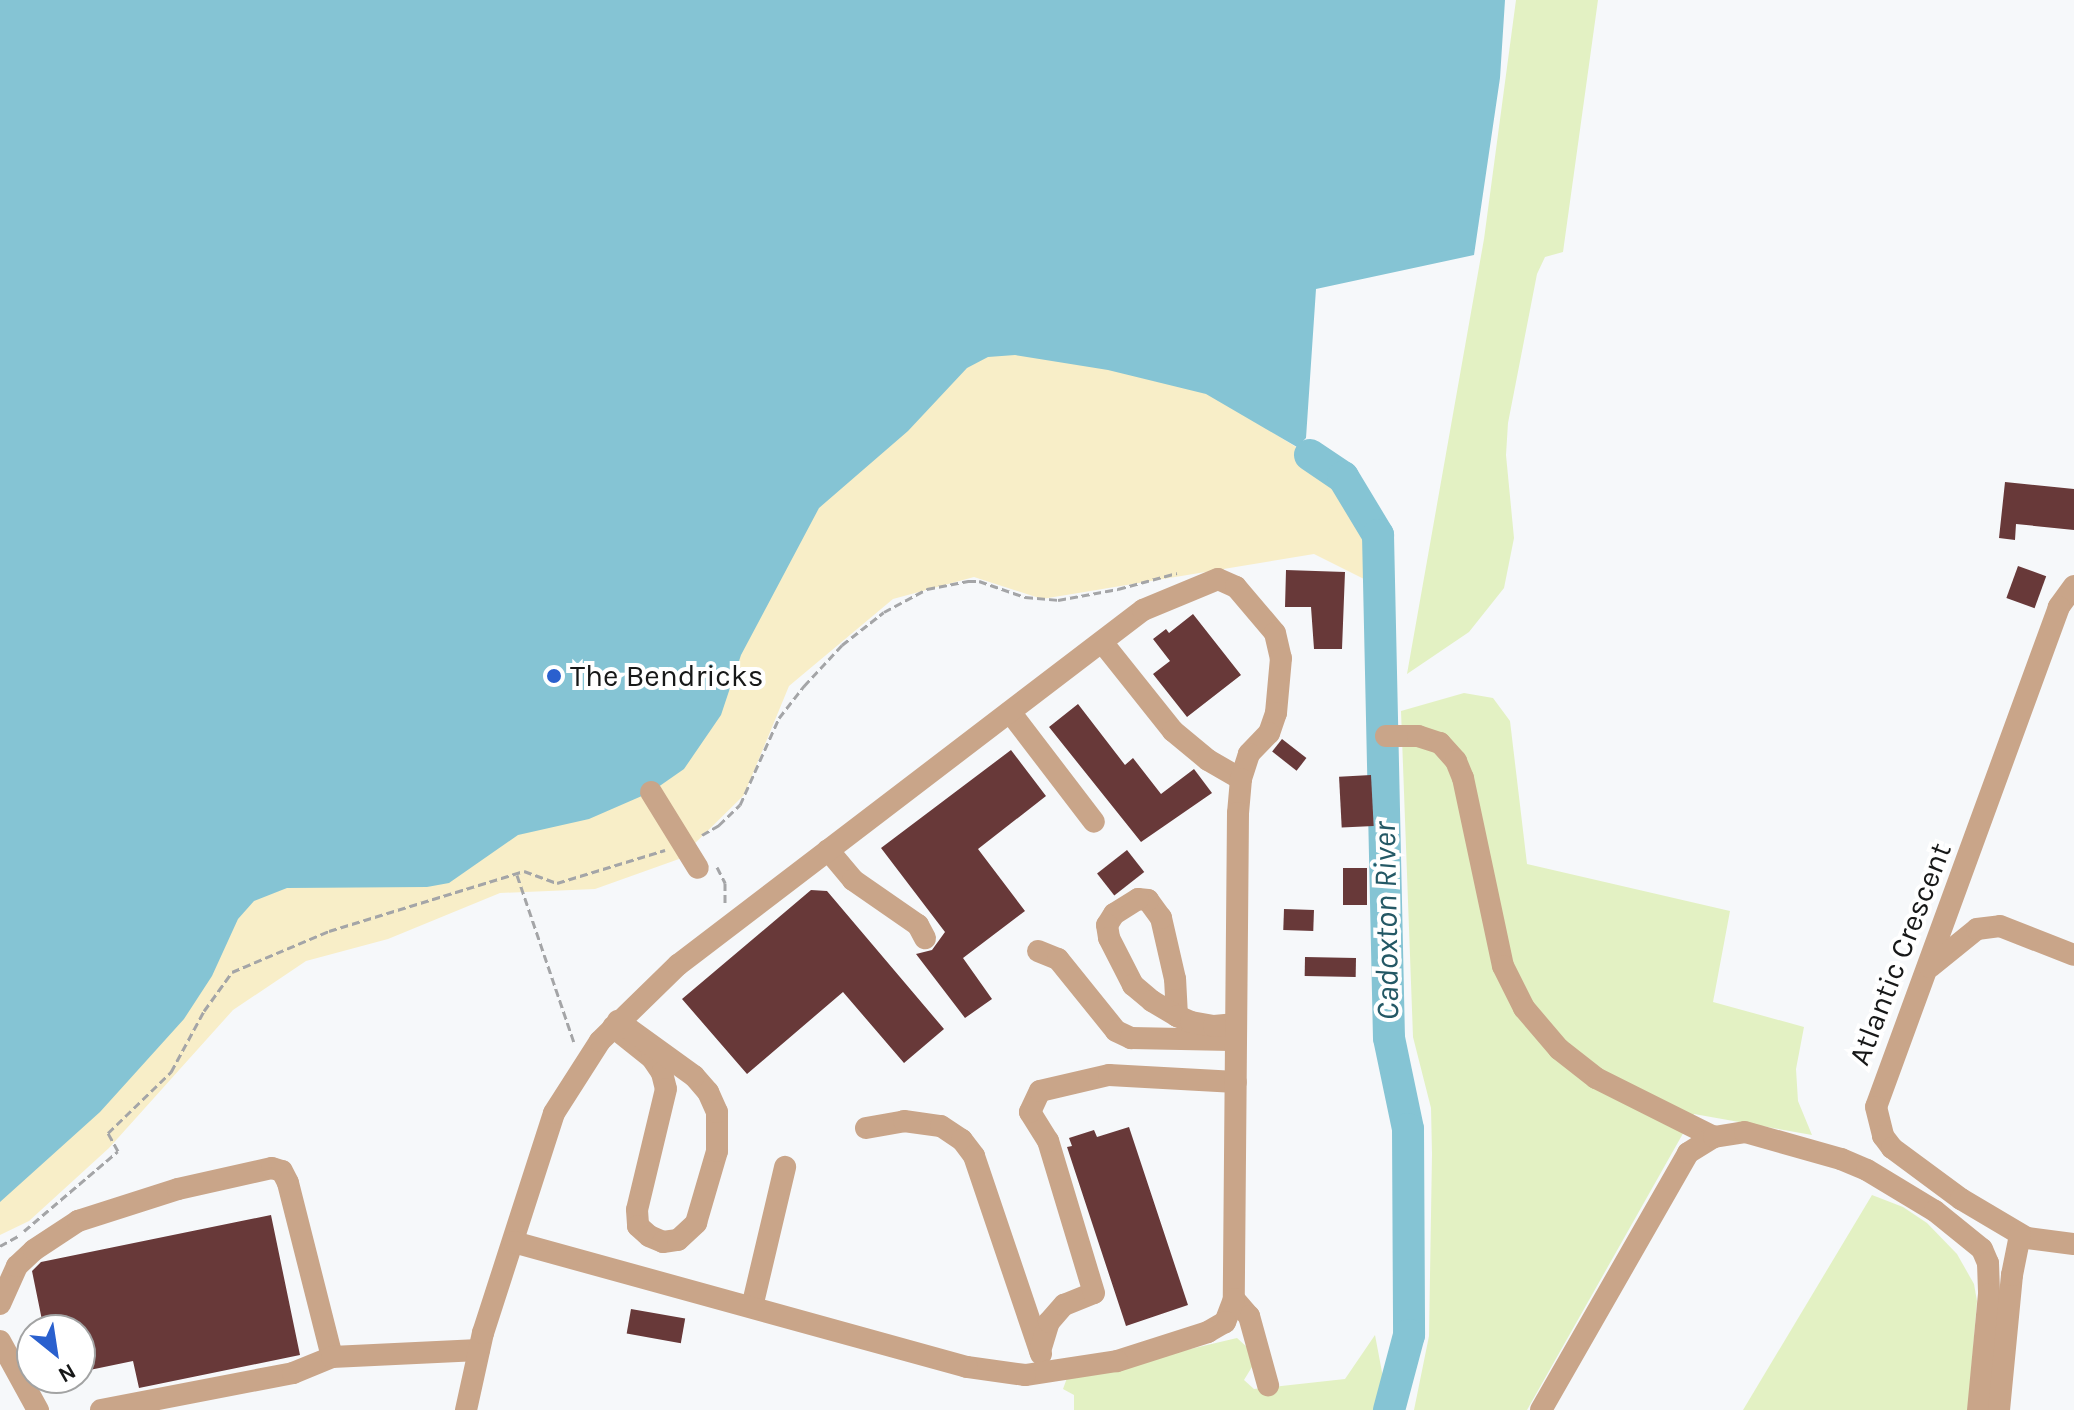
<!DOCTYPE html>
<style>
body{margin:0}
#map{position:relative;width:2074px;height:1410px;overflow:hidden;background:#f6f8fa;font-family:Karla,sans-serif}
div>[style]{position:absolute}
.green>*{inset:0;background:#e3f1c3}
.sand>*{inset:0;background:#f8eec8}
.water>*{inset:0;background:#85c4d4}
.river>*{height:32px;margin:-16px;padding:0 16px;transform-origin:16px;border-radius:16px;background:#85c4d4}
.building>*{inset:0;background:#683939;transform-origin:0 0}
.path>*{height:3px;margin-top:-1.5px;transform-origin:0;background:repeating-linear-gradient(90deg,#a4a5a7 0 8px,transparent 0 12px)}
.minor>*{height:22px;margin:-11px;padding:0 11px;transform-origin:11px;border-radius:11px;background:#c9a589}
.dots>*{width:22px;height:22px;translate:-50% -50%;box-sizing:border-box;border:4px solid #fff;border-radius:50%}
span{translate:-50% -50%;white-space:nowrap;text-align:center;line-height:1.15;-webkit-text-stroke:8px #fff;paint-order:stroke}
.poi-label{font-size:30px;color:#171818}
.left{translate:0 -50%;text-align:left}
.street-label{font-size:30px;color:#171818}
.water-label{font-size:32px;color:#245865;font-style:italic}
.north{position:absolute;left:16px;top:1314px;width:80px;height:80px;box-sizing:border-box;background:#fff;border:2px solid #a2a3a3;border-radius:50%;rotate:150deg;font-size:22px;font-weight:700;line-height:32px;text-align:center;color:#171818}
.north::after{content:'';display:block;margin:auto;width:28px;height:36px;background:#2a60ce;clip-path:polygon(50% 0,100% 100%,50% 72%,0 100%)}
</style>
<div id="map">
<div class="green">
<div style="clip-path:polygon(1516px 0,1598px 0,1563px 252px,1545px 257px,1537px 274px,1508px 423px,1506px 455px,1514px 538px,1504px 588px,1469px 632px,1407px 674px,1484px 239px)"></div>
<div style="clip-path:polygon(1464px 693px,1493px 698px,1510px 721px,1527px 864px,1730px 911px,1713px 1002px,1804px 1027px,1796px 1069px,1798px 1101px,1812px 1135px,1694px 1114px,1527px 1410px,1414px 1410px,1429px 1336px,1432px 1154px,1431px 1108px,1413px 1037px,1401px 711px)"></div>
<div style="clip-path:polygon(1872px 1195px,1903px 1207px,1927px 1223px,1957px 1254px,1974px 1284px,1977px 1301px,1968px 1410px,1743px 1410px)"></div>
<div style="clip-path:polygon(1375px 1335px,1385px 1388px,1384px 1410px,1074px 1410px,1074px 1395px,1063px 1389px,1067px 1378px,1237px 1338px,1258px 1357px,1244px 1380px,1254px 1389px,1345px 1379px)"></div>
</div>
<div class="sand">
<div style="clip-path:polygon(825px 151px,1296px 447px,1339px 485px,1367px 527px,1376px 585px,1314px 554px,1042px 599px,974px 577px,893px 599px,789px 686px,744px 795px,679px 859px,595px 889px,500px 893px,388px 939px,306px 961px,233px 1010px,109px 1148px,29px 1221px,0 1235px,0 965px)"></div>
</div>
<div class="water">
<div style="clip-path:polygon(0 0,1505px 0,1500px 78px,1474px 255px,1316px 289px,1306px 438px,1297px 447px,1206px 394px,1108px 370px,1015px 355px,988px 357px,967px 368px,908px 431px,819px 508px,741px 655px,721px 715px,684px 769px,651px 792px,589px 819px,518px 835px,449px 883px,427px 887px,287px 888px,254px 901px,238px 919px,212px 976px,184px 1019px,100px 1112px,0 1202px)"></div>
</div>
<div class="river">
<div style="left:1310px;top:455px;width:40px;rotate:34deg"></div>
<div style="left:1343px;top:477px;width:68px;rotate:58.9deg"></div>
<div style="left:1378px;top:535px;width:503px;rotate:88.75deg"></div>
<div style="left:1389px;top:1038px;width:93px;rotate:78.2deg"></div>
<div style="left:1408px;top:1129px;width:206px;rotate:89.7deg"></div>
<div style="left:1409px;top:1335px;width:78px;rotate:104.9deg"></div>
</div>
<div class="building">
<div style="clip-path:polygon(2005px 482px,2074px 489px,2074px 530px,2016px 524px,2015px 540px,1999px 538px)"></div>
<div style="left:2018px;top:566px;width:30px;height:34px;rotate:20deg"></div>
<div style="clip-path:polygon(1286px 570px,1345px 572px,1342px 649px,1314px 649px,1311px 607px,1285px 607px)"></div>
<div style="clip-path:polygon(1193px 614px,1241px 675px,1187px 717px,1153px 674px,1170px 661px,1153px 639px,1166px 629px,1169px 633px)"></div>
<div style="clip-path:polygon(1078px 704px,1125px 765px,1133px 758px,1161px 794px,1194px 769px,1212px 793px,1141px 842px,1049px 727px)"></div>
<div style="left:1282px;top:739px;width:31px;height:16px;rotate:38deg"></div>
<div style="clip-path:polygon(1011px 750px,1046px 796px,978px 849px,1025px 911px,963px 958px,992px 999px,965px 1018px,916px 954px,932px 950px,945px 932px,881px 848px)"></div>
<div style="left:1371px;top:775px;width:51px;height:32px;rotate:87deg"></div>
<div style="left:1127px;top:850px;width:28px;height:38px;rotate:52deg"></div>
<div style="left:1343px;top:868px;width:24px;height:37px"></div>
<div style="clip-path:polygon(811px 890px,827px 891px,944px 1029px,904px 1063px,843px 992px,747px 1074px,682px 999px)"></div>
<div style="left:1284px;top:909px;width:30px;height:21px;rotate:2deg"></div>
<div style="left:1305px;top:957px;width:51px;height:19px;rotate:1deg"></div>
<div style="clip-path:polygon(1129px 1127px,1188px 1305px,1126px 1326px,1067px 1147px,1072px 1146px,1069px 1138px,1094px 1130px,1097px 1137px)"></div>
<div style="clip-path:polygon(271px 1215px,300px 1355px,139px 1388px,133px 1361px,80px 1372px,80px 1330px,44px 1330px,32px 1271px,41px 1262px)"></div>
<div style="left:631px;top:1309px;width:55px;height:25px;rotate:10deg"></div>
</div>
<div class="path">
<div style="left:702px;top:835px;width:20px;rotate:-30deg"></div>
<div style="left:719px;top:825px;width:29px;rotate:-44deg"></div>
<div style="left:740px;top:805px;width:95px;rotate:-65.9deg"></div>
<div style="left:779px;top:718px;width:41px;rotate:-52deg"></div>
<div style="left:804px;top:686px;width:56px;rotate:-47.2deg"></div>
<div style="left:842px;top:645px;width:53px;rotate:-38.2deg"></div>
<div style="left:884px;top:612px;width:49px;rotate:-28.1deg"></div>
<div style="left:927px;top:589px;width:42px;rotate:-11deg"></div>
<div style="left:968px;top:581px;width:11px"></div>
<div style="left:979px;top:581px;width:49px;rotate:19.2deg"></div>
<div style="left:1025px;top:597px;width:33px;rotate:5deg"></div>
<div style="left:1058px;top:600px;width:61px;rotate:-10.4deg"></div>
<div style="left:1118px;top:589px;width:61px;rotate:-15.2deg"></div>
<div style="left:717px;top:867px;width:18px;rotate:63deg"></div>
<div style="left:725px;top:883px;width:22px;rotate:90deg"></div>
<div style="left:517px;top:875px;width:176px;rotate:71.2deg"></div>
<div style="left:24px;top:1231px;width:123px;rotate:-40.4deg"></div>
<div style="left:118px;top:1151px;width:21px;rotate:-119deg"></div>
<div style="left:108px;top:1133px;width:88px;rotate:-44.1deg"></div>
<div style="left:171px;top:1072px;width:69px;rotate:-61.6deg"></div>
<div style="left:204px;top:1011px;width:48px;rotate:-54.3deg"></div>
<div style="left:232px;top:972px;width:105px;rotate:-22.9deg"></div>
<div style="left:329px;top:931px;width:204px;rotate:-17.1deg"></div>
<div style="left:524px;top:871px;width:35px;rotate:20deg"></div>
<div style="left:557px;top:883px;width:113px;rotate:-17deg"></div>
<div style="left:0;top:1246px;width:21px;rotate:-29deg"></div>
</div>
<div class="minor">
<div style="left:2074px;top:586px;width:26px;rotate:126deg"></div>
<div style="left:2059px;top:607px;width:532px;rotate:110.1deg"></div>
<div style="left:1876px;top:1107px;width:30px;rotate:76deg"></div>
<div style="left:1883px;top:1136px;width:15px;rotate:53deg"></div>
<div style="left:1892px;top:1148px;width:86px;rotate:36.5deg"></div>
<div style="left:1961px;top:1199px;width:77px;rotate:30.6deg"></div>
<div style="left:2027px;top:1238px;width:47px;rotate:7.3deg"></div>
<div style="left:1102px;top:642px;width:114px;rotate:51.4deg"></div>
<div style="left:1173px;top:731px;width:45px;rotate:39.6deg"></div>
<div style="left:1208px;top:760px;width:38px;rotate:30deg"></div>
<div style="left:1010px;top:712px;width:138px;rotate:52.6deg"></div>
<div style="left:1386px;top:736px;width:32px"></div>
<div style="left:1418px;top:736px;width:23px;rotate:18deg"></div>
<div style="left:1440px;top:743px;width:24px;rotate:48deg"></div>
<div style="left:1456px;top:761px;width:18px;rotate:68deg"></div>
<div style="left:1463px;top:778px;width:192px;rotate:78deg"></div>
<div style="left:1503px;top:966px;width:47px;rotate:63.4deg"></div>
<div style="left:1524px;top:1008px;width:54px;rotate:49.5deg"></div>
<div style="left:1559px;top:1049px;width:47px;rotate:38.1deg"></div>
<div style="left:1596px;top:1078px;width:132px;rotate:26.6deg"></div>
<div style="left:651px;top:792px;width:89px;rotate:58.3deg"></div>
<div style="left:828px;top:850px;width:39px;rotate:50deg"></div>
<div style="left:853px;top:880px;width:79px;rotate:34.7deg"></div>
<div style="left:918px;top:925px;width:15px;rotate:62deg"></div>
<div style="left:1038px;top:951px;width:22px;rotate:22deg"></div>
<div style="left:1058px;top:959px;width:92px;rotate:51.1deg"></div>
<div style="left:1116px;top:1031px;width:17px;rotate:25deg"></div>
<div style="left:1131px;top:1038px;width:100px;rotate:1.1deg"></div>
<div style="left:1930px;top:967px;width:60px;rotate:-39deg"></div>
<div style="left:1977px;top:929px;width:23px;rotate:-7deg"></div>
<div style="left:2000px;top:926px;width:79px;rotate:21.4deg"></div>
<div style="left:1177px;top:1016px;width:37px;rotate:-93deg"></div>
<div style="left:1175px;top:979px;width:63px;rotate:-102.9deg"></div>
<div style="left:1161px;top:918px;width:22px;rotate:-126deg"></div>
<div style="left:1148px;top:900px;width:10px;rotate:-174deg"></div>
<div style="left:1138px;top:899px;width:28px;rotate:148deg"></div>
<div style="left:1114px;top:914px;width:13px;rotate:122deg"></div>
<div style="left:1107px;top:925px;width:13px;rotate:81deg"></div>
<div style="left:1109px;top:938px;width:53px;rotate:62.9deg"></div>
<div style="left:1133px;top:985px;width:25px;rotate:40deg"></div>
<div style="left:1152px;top:1001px;width:29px;rotate:31deg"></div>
<div style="left:1177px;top:1016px;width:15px;rotate:23deg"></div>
<div style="left:1191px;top:1022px;width:23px;rotate:10deg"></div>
<div style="left:1214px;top:1026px;width:22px;rotate:-5deg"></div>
<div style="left:613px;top:1027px;width:50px;rotate:38.5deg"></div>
<div style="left:652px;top:1058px;width:18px;rotate:56deg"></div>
<div style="left:662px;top:1073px;width:16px;rotate:76deg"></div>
<div style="left:666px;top:1089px;width:124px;rotate:103.5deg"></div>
<div style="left:637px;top:1210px;width:16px;rotate:86deg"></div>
<div style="left:638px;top:1226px;width:15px;rotate:42deg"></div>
<div style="left:649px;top:1236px;width:15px;rotate:23deg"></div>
<div style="left:663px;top:1242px;width:15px;rotate:-8deg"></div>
<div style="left:678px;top:1240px;width:25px;rotate:-43deg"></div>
<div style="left:696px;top:1223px;width:75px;rotate:-73.7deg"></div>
<div style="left:717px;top:1151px;width:39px;rotate:-90deg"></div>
<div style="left:717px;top:1112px;width:22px;rotate:-114deg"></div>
<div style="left:708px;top:1092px;width:21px;rotate:-131deg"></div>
<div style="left:694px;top:1076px;width:94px;rotate:-144.1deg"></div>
<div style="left:866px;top:1128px;width:39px;rotate:-10deg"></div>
<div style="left:904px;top:1121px;width:37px;rotate:8deg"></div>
<div style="left:941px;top:1126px;width:25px;rotate:34deg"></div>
<div style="left:962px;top:1140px;width:20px;rotate:53deg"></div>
<div style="left:974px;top:1156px;width:209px;rotate:71.3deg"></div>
<div style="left:1234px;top:1299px;width:23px;rotate:49deg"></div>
<div style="left:1249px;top:1316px;width:72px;rotate:74.6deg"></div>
<div style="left:0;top:1304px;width:42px;rotate:-65.9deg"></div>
<div style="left:17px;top:1266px;width:23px;rotate:-43deg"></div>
<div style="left:34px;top:1250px;width:53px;rotate:-33.4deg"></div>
<div style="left:78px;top:1221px;width:105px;rotate:-17.7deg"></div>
<div style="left:178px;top:1189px;width:96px;rotate:-12.6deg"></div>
<div style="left:272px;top:1168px;width:10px;rotate:17deg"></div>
<div style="left:282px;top:1171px;width:13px;rotate:63deg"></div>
<div style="left:288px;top:1183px;width:179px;rotate:75.8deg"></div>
<div style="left:752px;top:1307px;width:144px;rotate:-76.7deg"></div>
<div style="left:0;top:1341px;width:79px;rotate:61.2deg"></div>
<div style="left:1040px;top:1351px;width:30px;rotate:-73deg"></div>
<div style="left:1049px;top:1322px;width:23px;rotate:-49deg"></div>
<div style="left:1064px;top:1305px;width:32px;rotate:-22deg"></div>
<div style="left:1094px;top:1293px;width:159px;rotate:-106.8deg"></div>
<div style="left:1048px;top:1141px;width:34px;rotate:-122deg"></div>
<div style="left:1030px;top:1112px;width:23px;rotate:-65deg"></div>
<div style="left:1040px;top:1091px;width:71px;rotate:-13.1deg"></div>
<div style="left:1109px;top:1075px;width:127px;rotate:3.2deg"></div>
<div style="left:101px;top:1410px;width:196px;rotate:-10.9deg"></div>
<div style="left:293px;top:1373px;width:42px;rotate:-22.3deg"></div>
<div style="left:332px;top:1357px;width:147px;rotate:-2.7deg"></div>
<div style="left:466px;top:1410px;width:79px;rotate:-77.6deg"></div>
<div style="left:483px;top:1333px;width:231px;rotate:-72.1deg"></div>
<div style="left:554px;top:1113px;width:85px;rotate:-57.4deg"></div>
<div style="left:600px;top:1041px;width:109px;rotate:-44.3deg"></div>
<div style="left:678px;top:965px;width:585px;rotate:-37.36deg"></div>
<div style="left:1143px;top:610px;width:81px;rotate:-22.5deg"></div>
<div style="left:1218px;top:579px;width:20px;rotate:24deg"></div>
<div style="left:1236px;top:587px;width:60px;rotate:49.7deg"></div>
<div style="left:1275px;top:633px;width:26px;rotate:77deg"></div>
<div style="left:1281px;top:658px;width:55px;rotate:95.2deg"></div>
<div style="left:1276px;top:713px;width:21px;rotate:109deg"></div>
<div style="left:1269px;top:733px;width:29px;rotate:134deg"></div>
<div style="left:1249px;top:754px;width:26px;rotate:108deg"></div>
<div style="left:1241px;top:779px;width:34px;rotate:95deg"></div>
<div style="left:1238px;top:813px;width:486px;rotate:90.5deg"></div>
<div style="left:1234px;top:1299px;width:25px;rotate:111deg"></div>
<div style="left:1225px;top:1322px;width:20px;rotate:150deg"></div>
<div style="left:1208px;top:1332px;width:96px;rotate:162.3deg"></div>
<div style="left:1117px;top:1361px;width:93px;rotate:171.3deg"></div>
<div style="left:1025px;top:1375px;width:59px;rotate:-172.1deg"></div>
<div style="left:967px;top:1367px;width:470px;rotate:-164.6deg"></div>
<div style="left:1541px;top:1410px;width:296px;rotate:-60.2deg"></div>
<div style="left:1688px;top:1153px;width:31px;rotate:-32deg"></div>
<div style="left:1714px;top:1137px;width:31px;rotate:-9deg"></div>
<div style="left:1745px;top:1132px;width:100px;rotate:15.7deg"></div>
<div style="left:1841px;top:1159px;width:28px;rotate:23deg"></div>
<div style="left:1867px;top:1170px;width:79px;rotate:31.1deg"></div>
<div style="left:1935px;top:1211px;width:60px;rotate:39deg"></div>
<div style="left:1982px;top:1249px;width:15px;rotate:67deg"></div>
<div style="left:1988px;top:1263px;width:31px;rotate:88deg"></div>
<div style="left:1989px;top:1294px;width:117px;rotate:95.4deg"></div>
<div style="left:1999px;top:1410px;width:136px;rotate:-84.5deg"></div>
<div style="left:2012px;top:1275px;width:41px;rotate:-78.7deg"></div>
</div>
<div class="dots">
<div style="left:554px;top:676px;background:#2a60ce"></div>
</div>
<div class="poi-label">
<span class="left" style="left:570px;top:676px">The Bendricks</span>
</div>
<div class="street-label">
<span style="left:1900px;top:954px;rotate:-69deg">Atlantic Crescent</span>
</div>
<div class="water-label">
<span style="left:1387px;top:921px;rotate:-91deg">Cadoxton River</span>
</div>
<div class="north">N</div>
</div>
